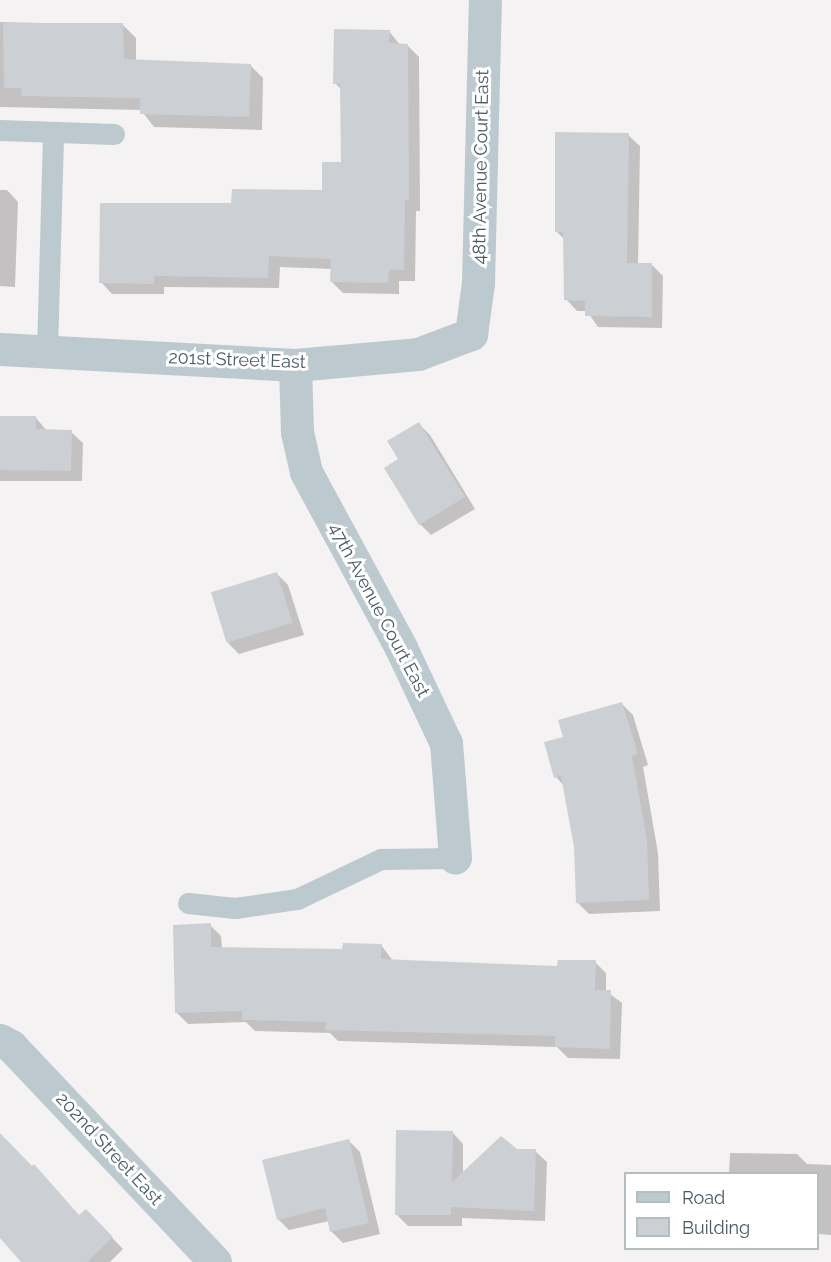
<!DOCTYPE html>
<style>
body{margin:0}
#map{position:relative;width:831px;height:1262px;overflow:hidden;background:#f4f2f2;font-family:Raleway,sans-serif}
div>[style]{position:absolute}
.shadow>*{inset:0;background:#0003}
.building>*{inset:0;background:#ccd0d5;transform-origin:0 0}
.service>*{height:21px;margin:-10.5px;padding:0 10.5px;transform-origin:10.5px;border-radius:10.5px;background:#bcc9cf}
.minor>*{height:33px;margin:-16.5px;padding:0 16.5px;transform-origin:16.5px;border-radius:16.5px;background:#bcc9cf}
span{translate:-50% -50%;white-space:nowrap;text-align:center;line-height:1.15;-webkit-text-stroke:6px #fff;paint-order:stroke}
.street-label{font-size:18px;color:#485961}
.legend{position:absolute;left:624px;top:1172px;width:195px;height:78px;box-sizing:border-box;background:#fff;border:2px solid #b6bdc0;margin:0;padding:8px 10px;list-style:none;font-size:18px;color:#485961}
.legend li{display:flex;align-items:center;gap:12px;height:30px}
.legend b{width:30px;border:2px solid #b6bdc0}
</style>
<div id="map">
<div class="shadow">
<div style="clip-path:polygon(0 22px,123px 25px,136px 38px,136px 61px,250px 65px,263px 78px,262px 130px,154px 127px,141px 110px,0 107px)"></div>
<div style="clip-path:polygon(389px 31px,400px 45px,407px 45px,419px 57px,420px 211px,416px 211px,415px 281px,399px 281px,399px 294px,343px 293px,332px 282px,332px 269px,280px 267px,279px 288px,164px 287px,164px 294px,112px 294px,101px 282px,233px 204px,323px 191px,342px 164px,342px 90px,335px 83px)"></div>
<div style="clip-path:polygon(628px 135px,640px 146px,638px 264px,652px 265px,663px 276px,662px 328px,598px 327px,587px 311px,577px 311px,566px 299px,565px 240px,556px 231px)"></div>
<div style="clip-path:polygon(0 190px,7px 190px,18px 202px,15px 287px,0 286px)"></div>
<div style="clip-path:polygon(0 418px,36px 418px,47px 431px,71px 432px,83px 443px,82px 481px,0 481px)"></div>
<div style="clip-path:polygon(418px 423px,430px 435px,475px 509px,431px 535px,420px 524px)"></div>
<div style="clip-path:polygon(277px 574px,288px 585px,304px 635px,239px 654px,228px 643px)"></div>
<div style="clip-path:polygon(622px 704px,633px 715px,648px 765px,643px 767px,658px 853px,660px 911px,589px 914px,577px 902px,575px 847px,565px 787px,556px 777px,565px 738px)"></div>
<div style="clip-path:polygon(210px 925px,221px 936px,222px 948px,344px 950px,381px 945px,393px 961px,559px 967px,595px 962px,606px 973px,606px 991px,622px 1003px,620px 1059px,568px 1058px,557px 1047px,338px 1041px,330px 1033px,255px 1031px,246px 1022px,188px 1024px,176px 1012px)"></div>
<div style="clip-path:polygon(452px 1132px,463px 1144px,463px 1174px,516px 1150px,535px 1151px,547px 1162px,545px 1221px,462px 1218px,462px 1226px,408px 1226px,397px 1215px)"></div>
<div style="clip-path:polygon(0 1135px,80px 1217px,86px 1211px,123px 1249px,110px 1262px,23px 1262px,0 1235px)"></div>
<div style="clip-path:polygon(348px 1140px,360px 1152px,380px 1234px,343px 1243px,332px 1232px,329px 1221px,289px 1230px,278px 1219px)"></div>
<div style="clip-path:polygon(730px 1153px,797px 1154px,807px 1164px,831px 1165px,831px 1235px,818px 1234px,818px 1174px,729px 1174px)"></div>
</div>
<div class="building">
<div style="clip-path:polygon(3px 23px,123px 23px,124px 59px,251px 64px,249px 117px,140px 114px,140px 98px,22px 96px,21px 88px,4px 88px)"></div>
<div style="clip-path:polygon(334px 29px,390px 30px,389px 43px,408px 44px,409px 200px,405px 200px,404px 270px,389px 270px,388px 283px,330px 282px,331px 259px,269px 256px,268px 278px,154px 276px,154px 284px,99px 283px,100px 203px,231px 203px,232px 189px,322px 190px,322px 162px,341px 162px,340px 84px,333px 84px)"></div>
<div style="clip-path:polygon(555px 132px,629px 133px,627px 263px,652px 263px,652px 317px,585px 316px,585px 301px,564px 300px,563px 232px,555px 232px)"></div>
<div style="clip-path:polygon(0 416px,36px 416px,36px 429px,72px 430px,71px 471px,0 470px)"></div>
<div style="clip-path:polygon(419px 422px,465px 497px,419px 525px,384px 468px,398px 459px,387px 441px)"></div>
<div style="left:277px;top:572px;width:53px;height:69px;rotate:73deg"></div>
<div style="clip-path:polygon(622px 702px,638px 754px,632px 756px,647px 840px,649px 900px,576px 903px,574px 847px,561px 776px,554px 778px,544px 742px,563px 737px,558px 720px)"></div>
<div style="clip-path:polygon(211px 923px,211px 947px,342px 949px,343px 943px,382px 944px,381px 959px,557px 966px,558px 960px,596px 960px,595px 990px,611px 990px,610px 1049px,555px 1047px,555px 1036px,325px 1030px,326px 1022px,242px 1020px,242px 1011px,175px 1013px,173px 925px)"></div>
<div style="clip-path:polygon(396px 1130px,453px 1131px,452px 1182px,501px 1136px,517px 1149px,536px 1149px,534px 1211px,451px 1207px,451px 1215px,395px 1215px)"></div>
<div style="clip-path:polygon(0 1133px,32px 1166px,34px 1164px,79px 1215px,86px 1209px,113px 1237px,87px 1262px,21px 1262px,0 1238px)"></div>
<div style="clip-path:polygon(349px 1139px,369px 1223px,330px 1232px,325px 1208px,277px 1220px,262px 1160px)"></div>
</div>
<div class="service">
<div style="left:0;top:130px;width:114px;rotate:2deg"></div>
<div style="left:47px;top:351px;width:219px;rotate:-88.4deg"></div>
<div style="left:188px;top:903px;width:47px;rotate:6.1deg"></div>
<div style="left:235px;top:908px;width:63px;rotate:-8.3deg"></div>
<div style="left:297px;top:899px;width:93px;rotate:-25.5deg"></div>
<div style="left:381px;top:859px;width:74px;rotate:-0.8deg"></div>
</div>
<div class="minor">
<div style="left:0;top:349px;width:295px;rotate:3.1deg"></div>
<div style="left:295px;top:365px;width:123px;rotate:-5.1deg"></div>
<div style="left:418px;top:354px;width:57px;rotate:-20.7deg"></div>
<div style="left:471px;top:334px;width:51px;rotate:-82.2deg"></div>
<div style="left:478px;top:283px;width:283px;rotate:-88.6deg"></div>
<div style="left:295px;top:365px;width:67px;rotate:88.3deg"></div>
<div style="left:297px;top:432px;width:41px;rotate:77.3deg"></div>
<div style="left:306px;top:472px;width:200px;rotate:61.6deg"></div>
<div style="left:401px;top:648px;width:105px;rotate:64.7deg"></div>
<div style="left:446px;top:743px;width:115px;rotate:85.5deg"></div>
<div style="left:0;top:1040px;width:13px;rotate:29deg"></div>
<div style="left:11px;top:1046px;width:297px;rotate:46.6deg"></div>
</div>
<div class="street-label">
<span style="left:481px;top:167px;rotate:-89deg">48th Avenue Court East</span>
<span style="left:237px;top:360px;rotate:2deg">201st Street East</span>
<span style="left:379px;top:610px;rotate:62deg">47th Avenue Court East</span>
<span style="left:109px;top:1149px;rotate:47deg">202nd Street East</span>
</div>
<ul class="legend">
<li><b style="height:8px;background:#bcc9cf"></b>Road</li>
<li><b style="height:16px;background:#ccd0d5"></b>Building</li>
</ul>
</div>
